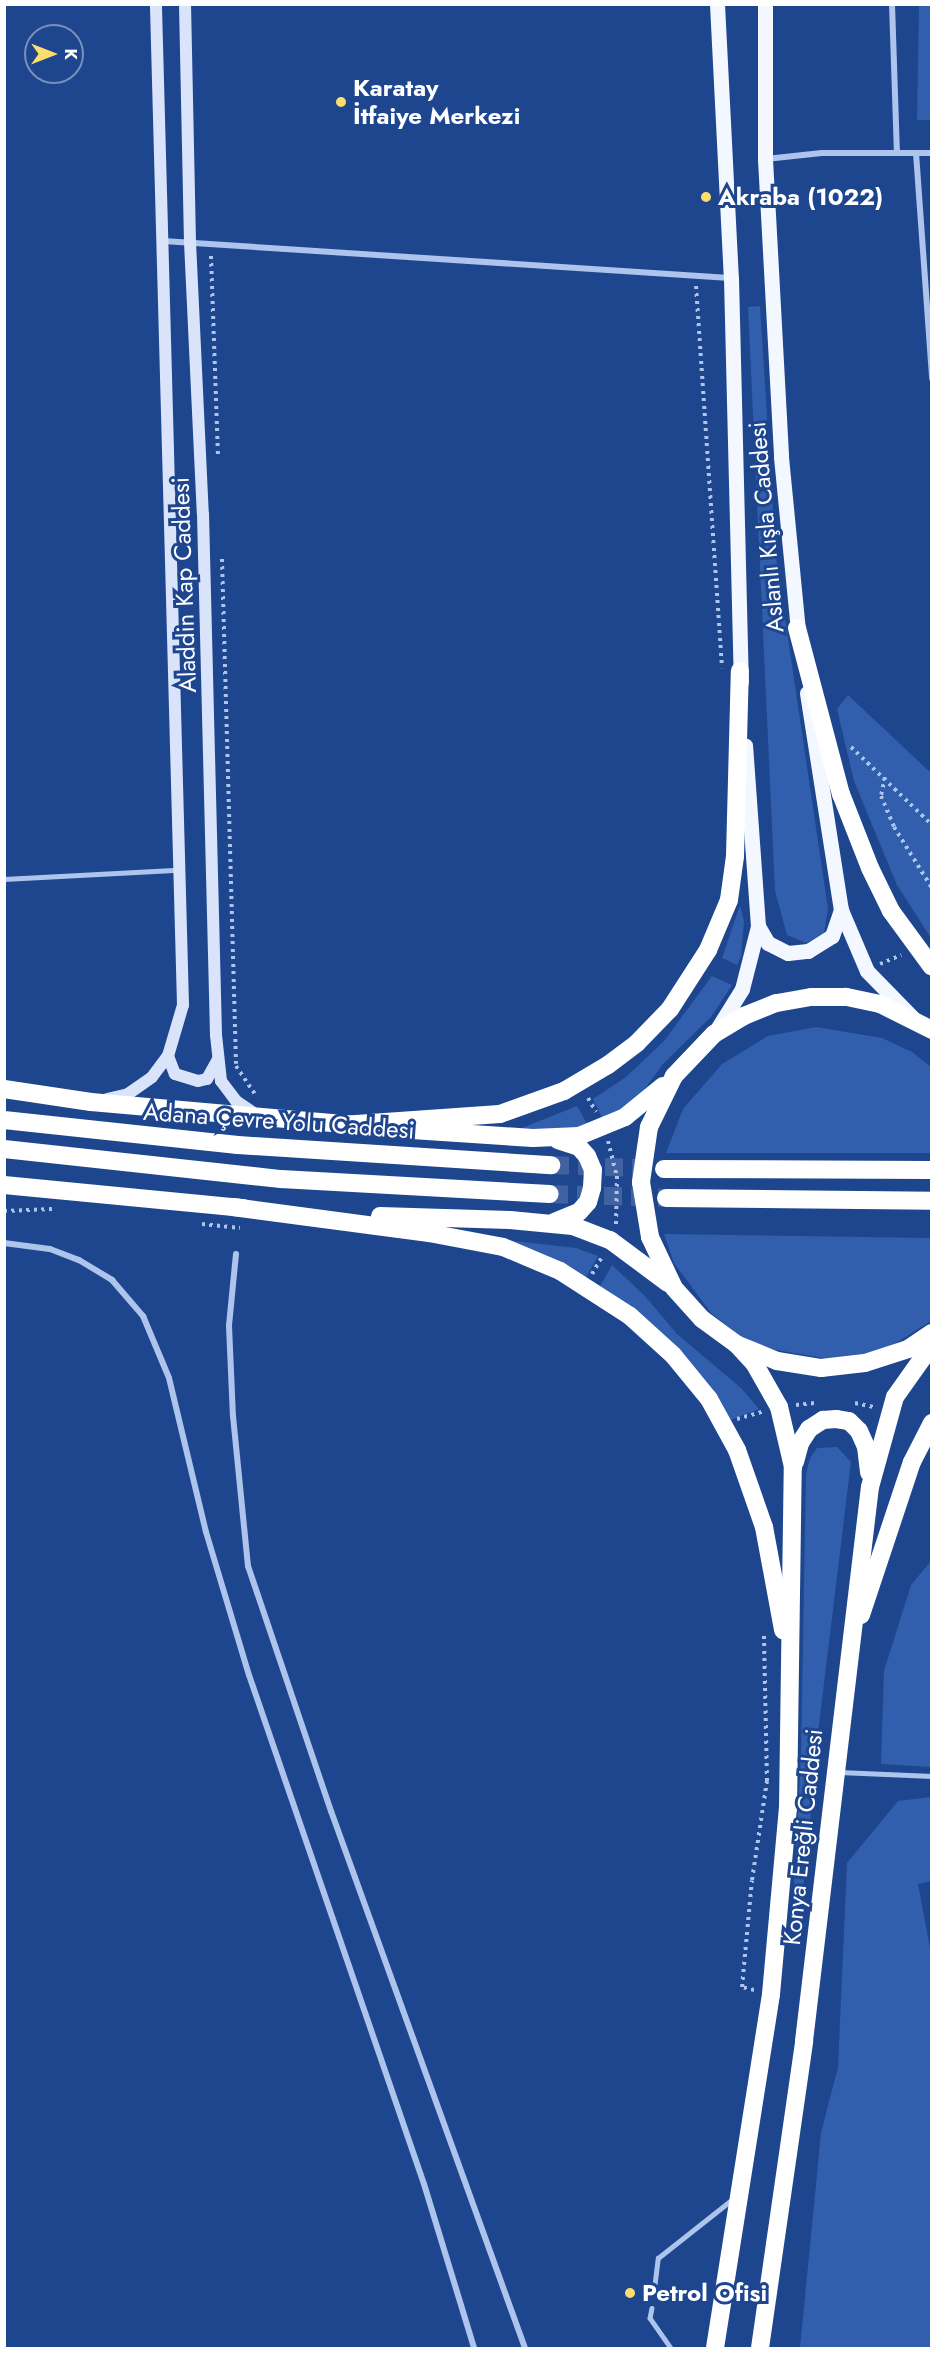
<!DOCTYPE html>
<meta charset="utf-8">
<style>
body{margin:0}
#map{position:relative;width:936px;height:2353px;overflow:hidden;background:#1e468f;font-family:Jost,sans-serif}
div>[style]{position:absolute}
.green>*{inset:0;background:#315ead}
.highway-tunnel>*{height:18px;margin-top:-9px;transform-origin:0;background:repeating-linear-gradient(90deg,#4062a0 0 18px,transparent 0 27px)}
.path>*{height:4px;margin-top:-2px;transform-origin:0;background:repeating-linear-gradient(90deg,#adc4ed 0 3px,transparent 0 7.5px)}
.lane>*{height:4.5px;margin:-2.25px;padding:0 2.25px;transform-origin:2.25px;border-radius:2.25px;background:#adc4ed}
.street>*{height:6px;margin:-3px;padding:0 3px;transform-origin:3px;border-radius:3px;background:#adc4ed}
.secondary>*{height:12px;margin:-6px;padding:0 6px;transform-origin:6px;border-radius:6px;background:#d9e4fa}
.primary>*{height:15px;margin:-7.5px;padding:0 7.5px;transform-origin:7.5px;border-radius:7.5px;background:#f3f7ff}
.highway>*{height:18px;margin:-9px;padding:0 9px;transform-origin:9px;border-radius:9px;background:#fff}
.dots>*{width:16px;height:16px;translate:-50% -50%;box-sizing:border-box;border:3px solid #1e468f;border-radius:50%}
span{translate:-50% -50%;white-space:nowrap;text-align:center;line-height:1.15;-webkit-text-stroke:6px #1e468f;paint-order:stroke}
.poi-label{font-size:24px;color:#fff;font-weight:700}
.left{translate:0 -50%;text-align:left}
.street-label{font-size:24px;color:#fff}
.frame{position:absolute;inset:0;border:6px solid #fff;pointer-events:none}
.north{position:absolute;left:24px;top:24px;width:60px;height:60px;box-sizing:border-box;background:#1e468f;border:2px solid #7890bc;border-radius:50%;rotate:90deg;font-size:16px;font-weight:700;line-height:24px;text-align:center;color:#fff}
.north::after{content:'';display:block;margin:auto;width:21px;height:27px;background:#fcde6c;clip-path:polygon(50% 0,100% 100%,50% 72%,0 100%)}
</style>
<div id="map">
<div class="green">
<div style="clip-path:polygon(919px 5px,931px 5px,931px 120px,917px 120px)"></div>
<div style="clip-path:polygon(760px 306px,776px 557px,828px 909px,824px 933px,806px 943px,787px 935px,775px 891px,748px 307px)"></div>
<div style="clip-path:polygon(848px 695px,931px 773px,931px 938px,897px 885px,854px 781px,837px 709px)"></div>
<div style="clip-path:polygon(740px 905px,744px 921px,741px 956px,737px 965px,722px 958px)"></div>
<div style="clip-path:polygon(712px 976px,732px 985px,711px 1017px,663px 1064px,630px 1109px,605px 1124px,593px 1099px,626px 1077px,664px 1041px)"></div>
<div style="clip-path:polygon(816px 1027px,882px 1038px,912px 1052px,931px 1067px,931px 1153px,666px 1153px,683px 1109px,722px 1064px,768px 1036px)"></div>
<div style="clip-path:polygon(577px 1106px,591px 1131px,495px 1137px,522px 1128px)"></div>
<div style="clip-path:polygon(664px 1234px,931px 1238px,931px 1321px,883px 1351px,835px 1360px,770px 1349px,739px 1335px,711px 1313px,674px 1263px)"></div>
<div style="clip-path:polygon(506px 1240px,576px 1248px,598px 1256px,584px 1281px)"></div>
<div style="clip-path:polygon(612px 1265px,645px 1296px,677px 1334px,741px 1388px,759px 1409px,728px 1421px,597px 1292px)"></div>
<div style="clip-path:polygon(837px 1447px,851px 1462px,817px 1741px,806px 1872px,798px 1908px,793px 1904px,801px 1755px,806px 1474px,810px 1458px,817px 1448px)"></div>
<div style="clip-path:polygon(931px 1561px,931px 1767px,881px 1764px,884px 1671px,911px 1585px)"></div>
<div style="clip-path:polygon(931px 1797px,931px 1881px,918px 1884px,932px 1959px,931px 2348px,800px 2348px,821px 2133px,838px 2067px,847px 1863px,898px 1801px)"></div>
</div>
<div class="highway-tunnel">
<div style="left:551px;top:1165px;width:113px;rotate:2deg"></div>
<div style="left:550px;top:1194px;width:116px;rotate:2deg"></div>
</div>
<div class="path">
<div style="left:211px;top:256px;width:199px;rotate:88deg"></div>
<div style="left:696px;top:286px;width:383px;rotate:86.1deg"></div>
<div style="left:222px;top:559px;width:505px;rotate:88.41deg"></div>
<div style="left:851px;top:747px;width:112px;rotate:43.9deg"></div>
<div style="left:885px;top:777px;width:19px;rotate:102deg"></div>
<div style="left:881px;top:796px;width:34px;rotate:67deg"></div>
<div style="left:894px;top:827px;width:72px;rotate:58.1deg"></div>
<div style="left:880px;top:964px;width:23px;rotate:-23deg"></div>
<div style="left:236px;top:1066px;width:34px;rotate:56deg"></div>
<div style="left:588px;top:1098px;width:16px;rotate:60deg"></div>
<div style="left:608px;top:1141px;width:36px;rotate:76deg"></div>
<div style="left:617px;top:1176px;width:49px;rotate:91.2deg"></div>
<div style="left:4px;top:1211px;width:48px;rotate:-2.4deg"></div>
<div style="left:202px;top:1224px;width:38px;rotate:6deg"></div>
<div style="left:592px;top:1274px;width:20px;rotate:-60deg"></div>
<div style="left:855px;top:1403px;width:19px;rotate:12deg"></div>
<div style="left:796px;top:1405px;width:19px;rotate:-6deg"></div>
<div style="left:737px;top:1419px;width:26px;rotate:-16deg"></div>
<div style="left:754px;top:1990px;width:12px;rotate:-166deg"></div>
<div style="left:742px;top:1987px;width:107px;rotate:-84.7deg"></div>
<div style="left:752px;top:1880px;width:100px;rotate:-81.4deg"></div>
<div style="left:767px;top:1781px;width:145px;rotate:-91.2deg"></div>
</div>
<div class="lane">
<div style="left:4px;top:879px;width:174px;rotate:-3deg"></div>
<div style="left:839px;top:1772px;width:93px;rotate:2.5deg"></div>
<div style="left:654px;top:2289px;width:31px;rotate:-83deg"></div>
<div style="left:658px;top:2258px;width:97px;rotate:-38.3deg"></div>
<div style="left:652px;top:2308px;width:10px;rotate:101deg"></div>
<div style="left:650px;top:2318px;width:37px;rotate:55deg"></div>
</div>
<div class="street">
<div style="left:892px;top:4px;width:149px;rotate:88.1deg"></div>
<div style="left:916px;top:153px;width:226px;rotate:85.9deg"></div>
<div style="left:766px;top:159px;width:56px;rotate:-6.1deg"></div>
<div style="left:822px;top:153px;width:110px"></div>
<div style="left:163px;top:241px;width:568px;rotate:3.73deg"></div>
<div style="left:4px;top:1243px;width:46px;rotate:7.4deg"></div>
<div style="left:50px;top:1249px;width:31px;rotate:21deg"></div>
<div style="left:79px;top:1260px;width:39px;rotate:31deg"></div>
<div style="left:112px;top:1280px;width:48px;rotate:49.3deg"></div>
<div style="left:143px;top:1316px;width:67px;rotate:67.2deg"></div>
<div style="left:169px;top:1378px;width:158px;rotate:76.5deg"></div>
<div style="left:206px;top:1532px;width:149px;rotate:73.3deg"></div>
<div style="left:249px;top:1675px;width:538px;rotate:71.03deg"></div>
<div style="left:424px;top:2184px;width:171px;rotate:73deg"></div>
<div style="left:236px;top:1254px;width:72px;rotate:95.6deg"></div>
<div style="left:229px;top:1326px;width:90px;rotate:87.5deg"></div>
<div style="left:233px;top:1416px;width:151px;rotate:84.3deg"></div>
<div style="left:248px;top:1566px;width:259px;rotate:71.3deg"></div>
<div style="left:331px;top:1811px;width:571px;rotate:70.14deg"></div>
</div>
<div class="secondary">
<div style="left:185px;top:4px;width:238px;rotate:88.8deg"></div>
<div style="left:190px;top:242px;width:272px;rotate:87.3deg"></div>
<div style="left:203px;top:514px;width:521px;rotate:88.57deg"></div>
<div style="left:216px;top:1035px;width:46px;rotate:83.8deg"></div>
<div style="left:221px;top:1081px;width:25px;rotate:53deg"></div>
<div style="left:236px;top:1101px;width:23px;rotate:34deg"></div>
<div style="left:168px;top:1056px;width:19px;rotate:69deg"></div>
<div style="left:175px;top:1074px;width:24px;rotate:17deg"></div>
<div style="left:198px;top:1081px;width:9px;rotate:-13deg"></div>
<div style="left:207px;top:1079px;width:23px;rotate:-61deg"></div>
<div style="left:107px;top:1099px;width:22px;rotate:-13deg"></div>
<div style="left:128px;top:1094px;width:29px;rotate:-35deg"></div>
<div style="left:152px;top:1077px;width:26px;rotate:-53deg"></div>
<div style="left:168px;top:1056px;width:53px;rotate:-73.6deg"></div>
<div style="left:183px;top:1005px;width:1001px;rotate:-91.55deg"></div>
</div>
<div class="primary">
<div style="left:717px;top:4px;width:274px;rotate:87.1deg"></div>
<div style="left:731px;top:278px;width:404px;rotate:88.6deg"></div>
<div style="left:765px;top:4px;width:155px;rotate:90deg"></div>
<div style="left:765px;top:159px;width:298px;rotate:86.9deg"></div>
<div style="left:781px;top:457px;width:184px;rotate:84.4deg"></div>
<div style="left:807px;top:693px;width:220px;rotate:81.1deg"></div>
<div style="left:841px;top:910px;width:66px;rotate:66.9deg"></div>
<div style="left:867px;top:971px;width:66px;rotate:45.6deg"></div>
<div style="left:758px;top:926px;width:20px;rotate:60deg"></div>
<div style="left:768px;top:943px;width:22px;rotate:27deg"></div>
<div style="left:788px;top:953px;width:20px;rotate:-6deg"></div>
<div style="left:808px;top:951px;width:28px;rotate:-32deg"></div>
<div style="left:832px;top:936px;width:28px;rotate:-71deg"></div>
<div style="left:714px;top:1034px;width:53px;rotate:-58.1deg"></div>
<div style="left:742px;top:989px;width:65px;rotate:-75.7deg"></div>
<div style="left:758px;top:926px;width:181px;rotate:-94.1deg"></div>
</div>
<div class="highway">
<div style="left:797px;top:628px;width:172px;rotate:75.2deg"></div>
<div style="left:841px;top:794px;width:79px;rotate:68.6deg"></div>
<div style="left:870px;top:868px;width:48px;rotate:64deg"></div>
<div style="left:891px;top:911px;width:69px;rotate:53.8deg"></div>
<div style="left:932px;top:1030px;width:58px;rotate:-153.4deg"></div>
<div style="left:880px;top:1004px;width:35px;rotate:-168deg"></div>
<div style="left:846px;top:997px;width:35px;rotate:180deg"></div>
<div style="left:811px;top:997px;width:36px;rotate:170deg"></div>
<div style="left:776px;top:1003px;width:35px;rotate:158deg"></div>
<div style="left:744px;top:1016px;width:35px;rotate:149deg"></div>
<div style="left:714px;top:1034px;width:58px;rotate:133.6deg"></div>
<div style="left:674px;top:1076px;width:57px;rotate:116.1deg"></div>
<div style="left:649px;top:1127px;width:56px;rotate:98.3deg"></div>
<div style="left:641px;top:1182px;width:56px;rotate:80.7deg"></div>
<div style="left:650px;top:1237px;width:56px;rotate:64.8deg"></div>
<div style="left:674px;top:1288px;width:42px;rotate:47.9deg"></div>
<div style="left:702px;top:1319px;width:42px;rotate:36.3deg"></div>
<div style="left:736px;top:1344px;width:44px;rotate:22.5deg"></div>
<div style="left:777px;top:1361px;width:45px;rotate:9deg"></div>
<div style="left:821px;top:1368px;width:44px;rotate:-6.5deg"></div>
<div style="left:865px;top:1363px;width:45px;rotate:-18deg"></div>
<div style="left:908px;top:1349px;width:29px;rotate:-34deg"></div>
<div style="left:4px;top:1089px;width:88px;rotate:8.5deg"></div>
<div style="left:91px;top:1102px;width:262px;rotate:5deg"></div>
<div style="left:4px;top:1120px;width:235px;rotate:6.1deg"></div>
<div style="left:238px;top:1145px;width:314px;rotate:3.7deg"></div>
<div style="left:342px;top:1125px;width:158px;rotate:-4deg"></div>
<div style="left:500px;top:1114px;width:68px;rotate:-19.8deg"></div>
<div style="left:564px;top:1091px;width:51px;rotate:-30.6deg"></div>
<div style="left:608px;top:1065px;width:36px;rotate:-37deg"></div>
<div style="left:637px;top:1043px;width:47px;rotate:-45.9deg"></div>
<div style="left:670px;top:1009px;width:70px;rotate:-57.2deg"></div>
<div style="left:708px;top:950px;width:54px;rotate:-67.2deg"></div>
<div style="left:729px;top:900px;width:44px;rotate:-82.2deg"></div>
<div style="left:735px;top:856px;width:185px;rotate:-88.5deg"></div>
<div style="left:412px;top:1130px;width:121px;rotate:3.8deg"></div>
<div style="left:533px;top:1138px;width:46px;rotate:-2.5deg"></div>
<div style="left:579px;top:1136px;width:50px;rotate:-22.4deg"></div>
<div style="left:625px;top:1117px;width:49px;rotate:-39.2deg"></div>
<div style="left:4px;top:1149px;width:279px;rotate:6.2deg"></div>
<div style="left:281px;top:1179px;width:269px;rotate:3.2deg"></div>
<div style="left:664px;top:1169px;width:268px;rotate:0.2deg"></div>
<div style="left:4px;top:1185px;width:241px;rotate:5.5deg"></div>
<div style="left:666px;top:1198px;width:266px;rotate:0.6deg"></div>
<div style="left:233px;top:1207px;width:198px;rotate:7.6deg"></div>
<div style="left:429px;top:1233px;width:75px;rotate:10.7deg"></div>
<div style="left:503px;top:1247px;width:62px;rotate:22.8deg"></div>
<div style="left:560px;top:1271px;width:83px;rotate:32.7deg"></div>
<div style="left:630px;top:1316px;width:58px;rotate:42.2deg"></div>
<div style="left:673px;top:1355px;width:57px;rotate:50.7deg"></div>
<div style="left:709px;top:1399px;width:58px;rotate:61.2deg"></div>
<div style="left:737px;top:1450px;width:82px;rotate:70.7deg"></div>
<div style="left:764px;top:1527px;width:105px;rotate:79.5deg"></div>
<div style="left:380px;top:1216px;width:130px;rotate:1.8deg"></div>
<div style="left:510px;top:1220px;width:63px;rotate:5.4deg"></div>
<div style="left:573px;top:1226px;width:40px;rotate:21deg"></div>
<div style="left:610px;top:1240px;width:72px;rotate:36.6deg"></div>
<div style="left:554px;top:1222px;width:27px;rotate:-22deg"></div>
<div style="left:579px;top:1212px;width:13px;rotate:-48deg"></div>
<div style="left:588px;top:1202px;width:15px;rotate:-74deg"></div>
<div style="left:592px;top:1188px;width:18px;rotate:-87deg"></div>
<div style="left:593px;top:1170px;width:15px;rotate:-113deg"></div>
<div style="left:587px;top:1156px;width:12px;rotate:-132deg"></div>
<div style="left:579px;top:1147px;width:22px;rotate:-162deg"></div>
<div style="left:795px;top:1462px;width:20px;rotate:-75deg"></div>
<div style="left:800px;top:1443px;width:17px;rotate:-57deg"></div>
<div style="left:809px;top:1429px;width:17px;rotate:-33deg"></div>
<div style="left:823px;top:1420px;width:13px;rotate:-4deg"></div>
<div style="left:836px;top:1419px;width:13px;rotate:9deg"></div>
<div style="left:849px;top:1421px;width:14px;rotate:45deg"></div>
<div style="left:859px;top:1431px;width:17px;rotate:66deg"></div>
<div style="left:866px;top:1447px;width:26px;rotate:83deg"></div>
<div style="left:861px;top:1615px;width:161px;rotate:-71.6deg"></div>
<div style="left:912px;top:1462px;width:44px;rotate:-62.9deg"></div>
<div style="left:715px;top:2348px;width:358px;rotate:-81deg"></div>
<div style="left:771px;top:1994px;width:187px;rotate:-84.8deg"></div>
<div style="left:788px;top:1808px;width:341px;rotate:-89.2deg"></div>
<div style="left:793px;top:1467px;width:62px;rotate:-103.1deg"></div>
<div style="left:779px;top:1407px;width:51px;rotate:-119.6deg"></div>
<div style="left:754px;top:1363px;width:26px;rotate:-133deg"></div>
<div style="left:760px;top:2348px;width:310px;rotate:-81.8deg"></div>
<div style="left:804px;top:2041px;width:558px;rotate:-83.21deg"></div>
<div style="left:870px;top:1487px;width:93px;rotate:-74.5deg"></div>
<div style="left:895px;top:1397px;width:64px;rotate:-54.6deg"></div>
</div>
<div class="dots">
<div style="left:341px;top:102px;background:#fcde6c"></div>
<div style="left:706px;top:197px;background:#fcde6c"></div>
<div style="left:630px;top:2293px;background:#fcde6c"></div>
</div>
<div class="poi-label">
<span class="left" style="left:353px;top:102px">Karatay<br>İtfaiye Merkezi</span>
<span class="left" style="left:718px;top:197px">Akraba (1022)</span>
<span class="left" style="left:642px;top:2293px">Petrol Ofisi</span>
</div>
<div class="street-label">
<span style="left:766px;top:527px;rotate:-95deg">Aslanlı Kışla Caddesi</span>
<span style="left:184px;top:585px;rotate:-92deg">Aladdin Kap Caddesi</span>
<span style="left:279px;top:1121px;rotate:4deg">Adana Çevre Yolu Caddesi</span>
<span style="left:803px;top:1837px;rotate:-84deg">Konya Ereğli Caddesi</span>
</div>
<div class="frame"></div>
<div class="north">K</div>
</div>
